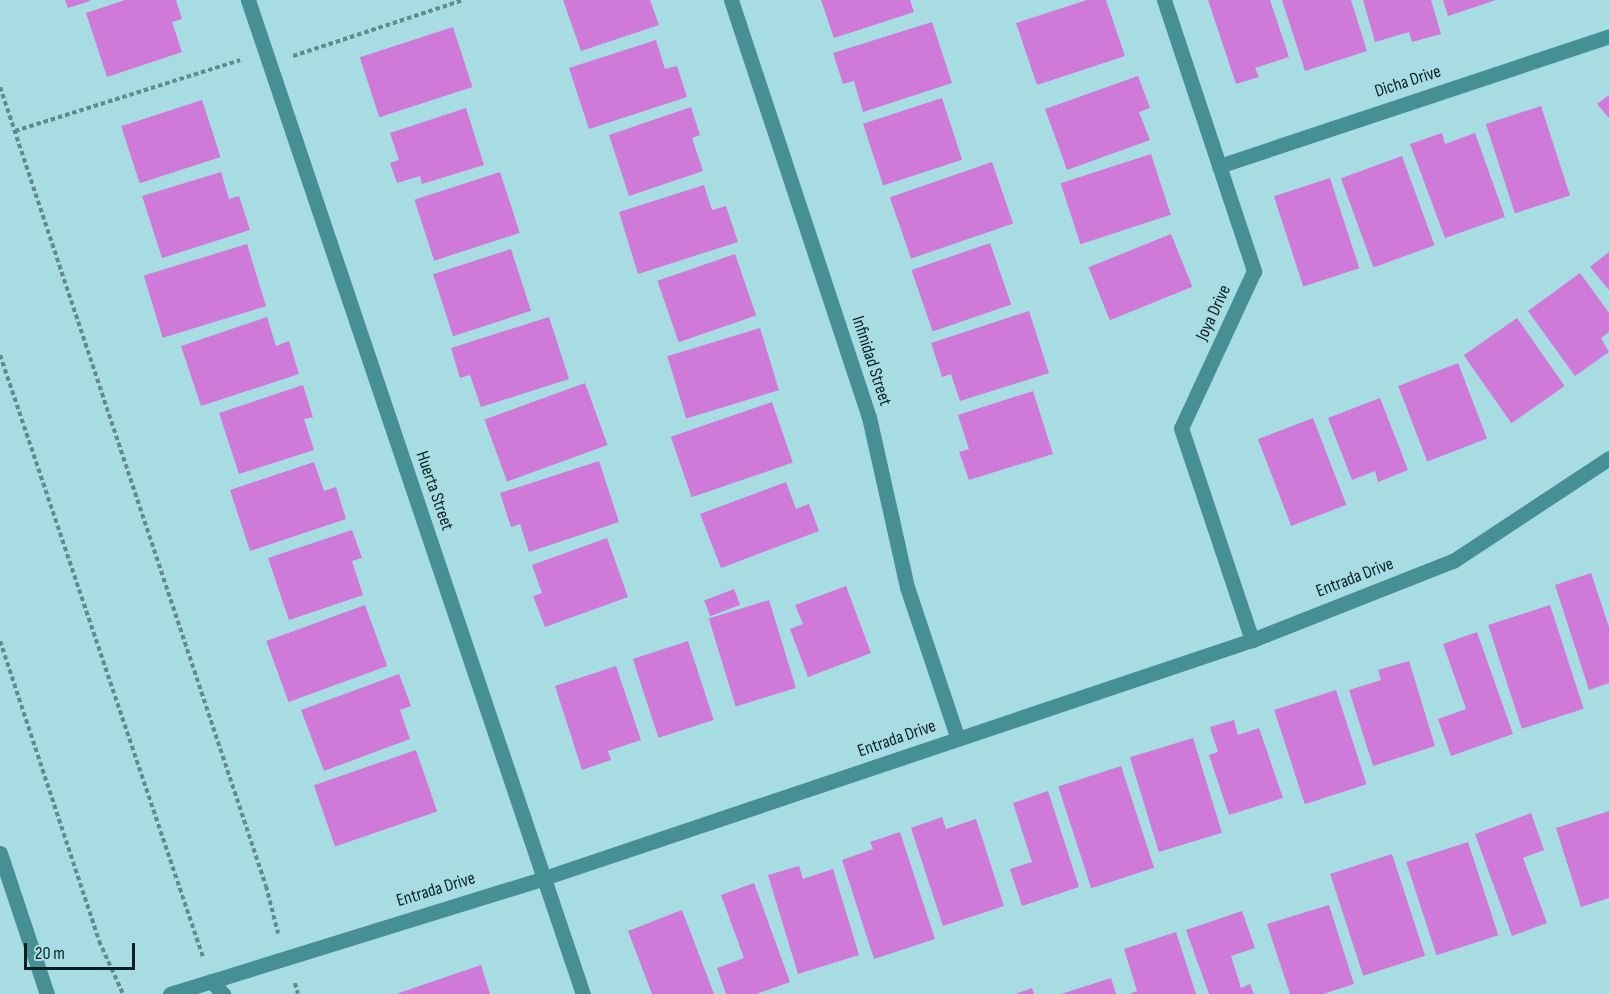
<!DOCTYPE html>
<style>
body{margin:0}
#map{position:relative;width:1609px;height:994px;overflow:hidden;background:#a7dde2;font-family:"Sofia Sans Condensed",sans-serif}
div>[style]{position:absolute}
.building>*{inset:0;background:#cf79d8;transform-origin:0 0}
.path>*{height:4px;margin-top:-2px;transform-origin:0;background:repeating-linear-gradient(90deg,#62898d 0 4.5px,transparent 0 7.5px)}
.minor>*{height:15px;margin:-7.5px;padding:0 7.5px;transform-origin:7.5px;border-radius:7.5px;background:#468f95}
.tertiary>*{height:15px;margin:-7.5px;padding:0 7.5px;transform-origin:7.5px;border-radius:7.5px;background:#468f95}
span{translate:-50% -50%;white-space:nowrap;text-align:center;line-height:1.15;-webkit-text-stroke:6px #a7dde2;paint-order:stroke}
.street-label{font-size:18px;color:#0a2022}
.scale{position:absolute;left:24px;top:943px;width:111px;height:27px;box-sizing:border-box;border:3px solid #0a2022;border-top:0;padding-left:8px;font-size:18px;line-height:21px;white-space:nowrap;color:#0a2022;-webkit-text-stroke:4px #a7dde2;paint-order:stroke}
</style>
<div id="map">
<div class="building">
<div style="clip-path:polygon(65px 0,90px 0,90px 1px,68px 8px)"></div>
<div style="clip-path:polygon(125px 0,176px 0,182px 19px,172px 22px,182px 52px,107px 77px,86px 13px)"></div>
<div style="clip-path:polygon(563px 0,650px 0,659px 25px,581px 51px)"></div>
<div style="clip-path:polygon(821px 0,910px 0,914px 12px,834px 38px)"></div>
<div style="clip-path:polygon(1087px 0,1106px 0,1125px 56px,1037px 85px,1016px 23px)"></div>
<div style="clip-path:polygon(1208px 0,1270px 0,1289px 57px,1255px 68px,1259px 77px,1236px 84px)"></div>
<div style="clip-path:polygon(1282px 0,1351px 0,1367px 51px,1305px 71px)"></div>
<div style="clip-path:polygon(1363px 0,1431px 0,1441px 34px,1412px 42px,1409px 32px,1375px 42px)"></div>
<div style="clip-path:polygon(1443px 0,1496px 0,1448px 16px)"></div>
<div style="clip-path:polygon(932px 22px,952px 83px,863px 112px,854px 81px,843px 84px,833px 53px)"></div>
<div style="left:453px;top:27px;width:63px;height:98px;rotate:72deg"></div>
<div style="clip-path:polygon(656px 40px,665px 69px,677px 66px,687px 97px,589px 129px,569px 68px)"></div>
<div style="clip-path:polygon(1138px 76px,1150px 108px,1139px 112px,1150px 140px,1067px 170px,1045px 109px)"></div>
<div style="clip-path:polygon(1609px 95px,1609px 118px,1597px 104px)"></div>
<div style="left:942px;top:98px;width:65px;height:83px;rotate:72deg"></div>
<div style="left:202px;top:100px;width:60px;height:85px;rotate:72deg"></div>
<div style="left:1541px;top:106px;width:94px;height:58px;rotate:72deg"></div>
<div style="clip-path:polygon(691px 107px,700px 135px,692px 138px,703px 171px,629px 196px,609px 135px)"></div>
<div style="clip-path:polygon(466px 108px,484px 165px,422px 184px,420px 176px,397px 183px,390px 163px,399px 160px,390px 133px)"></div>
<div style="clip-path:polygon(1442px 133px,1445px 144px,1475px 133px,1505px 217px,1445px 238px,1410px 144px)"></div>
<div style="left:1151px;top:154px;width:64px;height:95px;rotate:72deg"></div>
<div style="left:1402px;top:156px;width:95px;height:65px;rotate:70deg"></div>
<div style="left:992px;top:162px;width:65px;height:108px;rotate:71deg"></div>
<div style="clip-path:polygon(221px 172px,229px 199px,239px 196px,250px 230px,162px 258px,142px 196px)"></div>
<div style="left:500px;top:172px;width:64px;height:90px;rotate:72deg"></div>
<div style="left:1330px;top:178px;width:95px;height:59px;rotate:72deg"></div>
<div style="clip-path:polygon(704px 185px,712px 210px,726px 206px,738px 242px,638px 274px,619px 212px)"></div>
<div style="left:1171px;top:234px;width:57px;height:89px;rotate:68deg"></div>
<div style="left:990px;top:243px;width:65px;height:83px;rotate:71deg"></div>
<div style="left:247px;top:244px;width:65px;height:108px;rotate:73deg"></div>
<div style="left:511px;top:249px;width:65px;height:82px;rotate:72deg"></div>
<div style="clip-path:polygon(1609px 252px,1609px 290px,1590px 267px)"></div>
<div style="left:735px;top:254px;width:65px;height:82px;rotate:71deg"></div>
<div style="clip-path:polygon(1580px 273px,1609px 313px,1609px 332px,1601px 338px,1609px 352px,1575px 376px,1528px 311px)"></div>
<div style="clip-path:polygon(1029px 311px,1049px 373px,960px 401px,951px 374px,942px 377px,931px 343px)"></div>
<div style="clip-path:polygon(267px 317px,276px 346px,289px 341px,299px 374px,201px 406px,181px 346px)"></div>
<div style="clip-path:polygon(549px 317px,569px 379px,481px 407px,470px 375px,460px 378px,451px 348px)"></div>
<div style="left:1517px;top:318px;width:83px;height:65px;rotate:55deg"></div>
<div style="left:760px;top:328px;width:65px;height:97px;rotate:73deg"></div>
<div style="left:1458px;top:363px;width:81px;height:64px;rotate:69deg"></div>
<div style="left:585px;top:383px;width:66px;height:107px;rotate:70deg"></div>
<div style="clip-path:polygon(303px 385px,313px 417px,304px 419px,314px 450px,239px 474px,219px 413px)"></div>
<div style="clip-path:polygon(1033px 391px,1053px 454px,969px 480px,959px 452px,969px 449px,958px 415px)"></div>
<div style="clip-path:polygon(1380px 398px,1408px 470px,1378px 482px,1375px 471px,1352px 480px,1328px 418px)"></div>
<div style="left:772px;top:402px;width:64px;height:107px;rotate:71deg"></div>
<div style="left:1313px;top:418px;width:93px;height:59px;rotate:69deg"></div>
<div style="clip-path:polygon(599px 461px,619px 522px,529px 552px,520px 524px,511px 527px,500px 493px)"></div>
<div style="clip-path:polygon(314px 462px,324px 491px,336px 487px,346px 519px,250px 551px,230px 490px)"></div>
<div style="clip-path:polygon(786px 482px,796px 509px,809px 504px,819px 531px,721px 568px,700px 514px)"></div>
<div style="clip-path:polygon(352px 530px,362px 558px,352px 561px,363px 595px,289px 620px,268px 558px)"></div>
<div style="clip-path:polygon(607px 538px,628px 597px,545px 627px,533px 596px,542px 593px,532px 565px)"></div>
<div style="clip-path:polygon(1591px 573px,1609px 627px,1609px 683px,1589px 690px,1555px 585px)"></div>
<div style="clip-path:polygon(846px 586px,871px 653px,808px 677px,790px 629px,803px 624px,795px 605px)"></div>
<div style="left:734px;top:589px;width:17px;height:32px;rotate:69deg"></div>
<div style="left:769px;top:600px;width:92px;height:63px;rotate:73deg"></div>
<div style="left:365px;top:605px;width:65px;height:105px;rotate:70deg"></div>
<div style="left:1550px;top:605px;width:109px;height:65px;rotate:72deg"></div>
<div style="clip-path:polygon(1477px 632px,1513px 734px,1451px 756px,1438px 719px,1466px 709px,1443px 644px)"></div>
<div style="left:688px;top:641px;width:83px;height:58px;rotate:72deg"></div>
<div style="clip-path:polygon(1409px 661px,1435px 746px,1373px 766px,1349px 690px,1381px 680px,1378px 670px)"></div>
<div style="clip-path:polygon(616px 666px,641px 740px,608px 751px,611px 760px,582px 770px,555px 686px)"></div>
<div style="clip-path:polygon(399px 674px,411px 706px,400px 710px,410px 739px,324px 771px,301px 710px)"></div>
<div style="left:1336px;top:690px;width:99px;height:65px;rotate:72deg"></div>
<div style="clip-path:polygon(1234px 720px,1238px 735px,1259px 728px,1283px 798px,1229px 815px,1209px 755px,1218px 752px,1210px 727px)"></div>
<div style="left:1193px;top:738px;width:99px;height:66px;rotate:73deg"></div>
<div style="left:416px;top:750px;width:65px;height:108px;rotate:71deg"></div>
<div style="left:1121px;top:766px;width:107px;height:66px;rotate:72deg"></div>
<div style="clip-path:polygon(1048px 791px,1079px 887px,1022px 906px,1010px 869px,1032px 862px,1013px 803px)"></div>
<div style="clip-path:polygon(1609px 811px,1609px 898px,1581px 907px,1556px 828px)"></div>
<div style="clip-path:polygon(1531px 813px,1544px 850px,1523px 858px,1547px 923px,1512px 936px,1475px 834px)"></div>
<div style="clip-path:polygon(942px 817px,946px 829px,976px 819px,1004px 906px,943px 926px,911px 828px)"></div>
<div style="clip-path:polygon(900px 832px,935px 939px,874px 959px,842px 860px,873px 849px,870px 842px)"></div>
<div style="left:1468px;top:842px;width:98px;height:65px;rotate:72deg"></div>
<div style="left:1392px;top:854px;width:107px;height:65px;rotate:72deg"></div>
<div style="clip-path:polygon(799px 866px,803px 879px,833px 869px,859px 955px,798px 974px,768px 875px)"></div>
<div style="clip-path:polygon(754px 883px,790px 982px,756px 994px,726px 994px,717px 968px,744px 958px,721px 895px)"></div>
<div style="clip-path:polygon(1329px 905px,1354px 984px,1323px 994px,1290px 994px,1267px 924px)"></div>
<div style="clip-path:polygon(682px 910px,714px 994px,652px 994px,628px 931px)"></div>
<div style="clip-path:polygon(1242px 911px,1255px 948px,1231px 956px,1241px 988px,1250px 984px,1254px 994px,1209px 994px,1186px 930px)"></div>
<div style="clip-path:polygon(1176px 932px,1196px 994px,1129px 994px,1137px 991px,1124px 949px)"></div>
<div style="clip-path:polygon(481px 965px,490px 994px,396px 994px)"></div>
<div style="clip-path:polygon(1111px 978px,1116px 994px,1061px 994px)"></div>
<div style="clip-path:polygon(1032px 988px,1034px 994px,1015px 994px)"></div>
</div>
<div class="path">
<div style="left:293px;top:56px;width:179px;rotate:-18.2deg"></div>
<div style="left:0;top:87px;width:842px;rotate:71.59deg"></div>
<div style="left:266px;top:886px;width:49px;rotate:75.7deg"></div>
<div style="left:15px;top:131px;width:236px;rotate:-17.5deg"></div>
<div style="left:0;top:355px;width:635px;rotate:71.37deg"></div>
<div style="left:0;top:641px;width:316px;rotate:71.7deg"></div>
<div style="left:99px;top:941px;width:58px;rotate:65.6deg"></div>
<div style="left:295px;top:983px;width:11px;rotate:75deg"></div>
</div>
<div class="minor">
<div style="left:248px;top:0;width:1049px;rotate:71.38deg"></div>
<div style="left:731px;top:0;width:439px;rotate:71.7deg"></div>
<div style="left:869px;top:417px;width:174px;rotate:77.4deg"></div>
<div style="left:907px;top:587px;width:160px;rotate:71.5deg"></div>
<div style="left:1164px;top:0;width:286px;rotate:71.6deg"></div>
<div style="left:1254px;top:271px;width:173px;rotate:114.9deg"></div>
<div style="left:1181px;top:428px;width:224px;rotate:71.5deg"></div>
<div style="left:1219px;top:166px;width:411px;rotate:-18.4deg"></div>
<div style="left:0;top:853px;width:149px;rotate:71.6deg"></div>
<div style="left:170px;top:994px;width:392px;rotate:-17.2deg"></div>
<div style="left:544px;top:878px;width:747px;rotate:-18.58deg"></div>
<div style="left:1252px;top:640px;width:216px;rotate:-21.5deg"></div>
<div style="left:1453px;top:561px;width:187px;rotate:-33.4deg"></div>
</div>
<div class="tertiary">
<div style="left:211px;top:981px;width:18px;rotate:47deg"></div>
</div>
<div class="street-label">
<span style="left:1408px;top:82px;rotate:-18deg">Dicha Drive</span>
<span style="left:1214px;top:313px;rotate:-65deg">Joya Drive</span>
<span style="left:871px;top:361px;rotate:72deg">Infinidad Street</span>
<span style="left:434px;top:491px;rotate:71deg">Huerta Street</span>
<span style="left:1355px;top:578px;rotate:-21deg">Entrada Drive</span>
<span style="left:897px;top:739px;rotate:-19deg">Entrada Drive</span>
<span style="left:436px;top:890px;rotate:-17deg">Entrada Drive</span>
</div>
<div class="scale">20 m</div>
</div>
